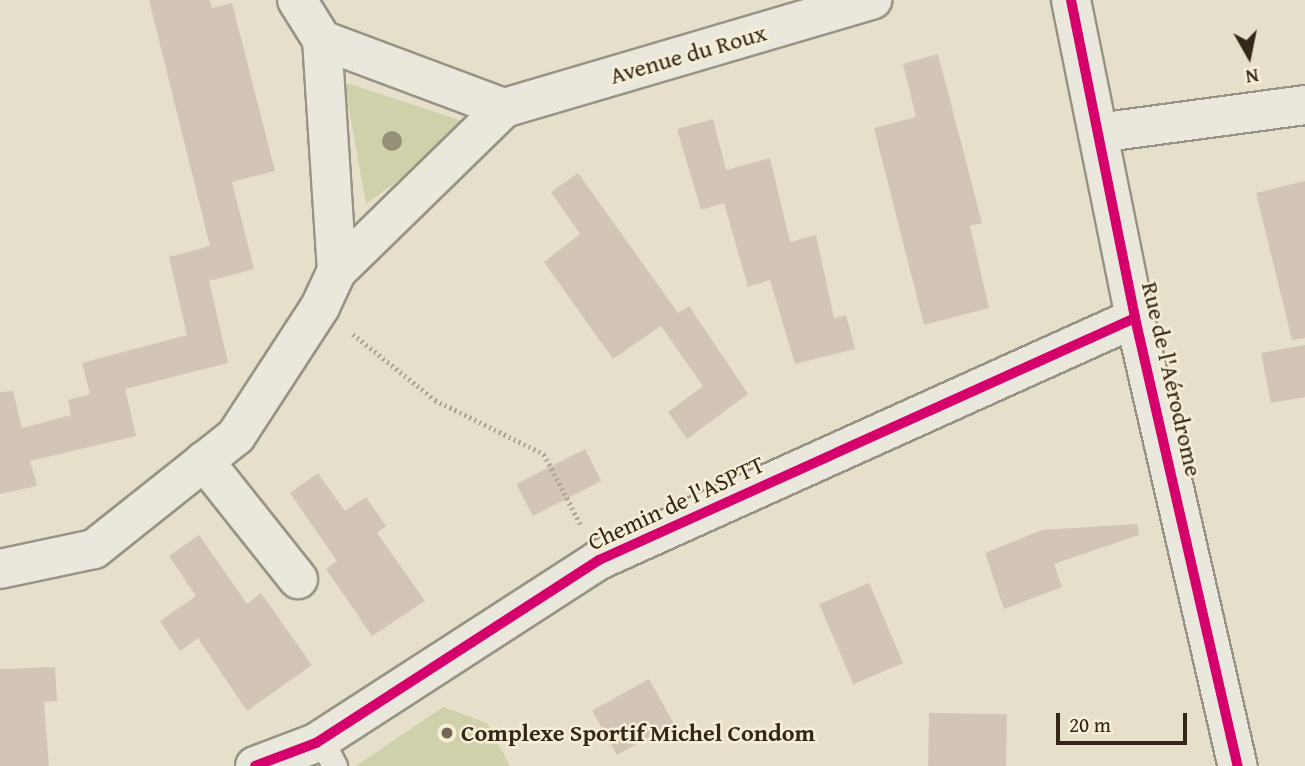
<!DOCTYPE html>
<meta charset="utf-8">
<style>
body{margin:0}
#map{position:relative;width:1305px;height:766px;overflow:hidden;background:#e6e0ca;font-family:"Gentium Book Plus",serif}
div>[style]{position:absolute}
.green>*{inset:0;background:#cfd1ab}
.building>*{inset:0;background:#d3c5b6;transform-origin:0 0}
.path>*{height:4.5px;margin-top:-2.25px;transform-origin:0;background:repeating-linear-gradient(90deg,#a9a59b 0 2px,transparent 0 5.5px)}
.roads{filter:drop-shadow(2px 0 #989385) drop-shadow(-2px 0 #989385) drop-shadow(0 2px #989385) drop-shadow(0 -2px #989385)}
.lane>*{height:24px;margin:-12px;padding:0 12px;transform-origin:12px;border-radius:12px;background:#eae8dd}
.street>*{height:38px;margin:-19px;padding:0 19px;transform-origin:19px;border-radius:19px;background:#eae8dd}
.cycleway>*{height:10px;margin:-5px;padding:0 5px;transform-origin:5px;border-radius:5px;background:#d6006c}
.trees>*{width:20px;height:20px;margin:-10px;border-radius:50%;background:#979079}
.dots>*{width:19px;height:19px;translate:-50% -50%;box-sizing:border-box;border:4px solid #f6efd5;border-radius:50%}
span{translate:-50% -50%;white-space:nowrap;text-align:center;line-height:1.15;-webkit-text-stroke:5px #f6efd5;paint-order:stroke}
.street-label{font-size:24px;color:#342618}
.poi-label{font-size:24px;color:#342618;font-weight:700}
.left{translate:0 -50%;text-align:left}
.north{position:absolute;left:1214px;top:21px;width:70px;height:70px;-webkit-text-stroke:5px #f6efd5;paint-order:stroke;rotate:171deg;font-size:19px;font-weight:700;line-height:28px;text-align:center;color:#342618}
.north::after{content:'';display:block;margin:auto;width:24px;height:32px;background:#342618;clip-path:polygon(50% 0,100% 100%,50% 72%,0 100%)}
.scale{position:absolute;left:1056px;top:713px;width:131px;height:32px;box-sizing:border-box;border:4px solid #342618;border-top:0;padding-left:9px;font-size:21px;line-height:24px;white-space:nowrap;color:#342618;-webkit-text-stroke:5px #f6efd5;paint-order:stroke}
</style>
<div id="map">
<div class="green">
<div style="clip-path:polygon(344px 82px,474px 125px,366px 204px)"></div>
<div style="clip-path:polygon(443px 707px,487px 723px,510px 766px,356px 766px)"></div>
</div>
<div class="building">
<div style="clip-path:polygon(149px 0,210px 0,212px 8px,232px 3px,275px 171px,232px 182px,254px 269px,209px 281px,228px 363px,125px 389px,136px 436px,30px 461px,37px 486px,0 494px,0 392px,13px 391px,22px 428px,71px 415px,68px 400px,90px 394px,82px 363px,187px 335px,169px 257px,210px 246px)"></div>
<div style="clip-path:polygon(938px 54px,982px 223px,970px 226px,989px 308px,924px 325px,874px 128px,916px 117px,903px 64px)"></div>
<div style="clip-path:polygon(713px 119px,726px 170px,770px 158px,790px 242px,816px 235px,834px 318px,846px 315px,855px 349px,795px 364px,770px 280px,748px 287px,724px 203px,701px 210px,677px 129px)"></div>
<div style="clip-path:polygon(578px 173px,678px 313px,689px 306px,748px 394px,687px 439px,668px 412px,703px 386px,661px 326px,613px 359px,544px 262px,580px 234px,551px 192px)"></div>
<div style="clip-path:polygon(1305px 181px,1305px 338px,1292px 340px,1256px 193px)"></div>
<div style="clip-path:polygon(1305px 345px,1305px 397px,1271px 403px,1261px 353px)"></div>
<div style="left:585px;top:449px;width:36px;height:77px;rotate:63deg"></div>
<div style="clip-path:polygon(318px 473px,345px 511px,366px 497px,386px 526px,377px 533px,425px 601px,372px 636px,326px 569px,337px 561px,290px 493px)"></div>
<div style="clip-path:polygon(1137px 524px,1139px 535px,1054px 564px,1062px 587px,1004px 609px,985px 553px,1042px 530px)"></div>
<div style="clip-path:polygon(199px 535px,247px 604px,261px 593px,312px 665px,247px 711px,198px 638px,180px 651px,160px 621px,196px 596px,169px 556px)"></div>
<div style="left:869px;top:583px;width:87px;height:54px;rotate:67deg"></div>
<div style="clip-path:polygon(55px 667px,57px 701px,44px 702px,49px 766px,0 766px,0 669px)"></div>
<div style="left:649px;top:679px;width:51px;height:65px;rotate:61deg"></div>
<div style="left:929px;top:713px;width:78px;height:53px;rotate:1deg"></div>
</div>
<div class="path">
<div style="left:353px;top:334px;width:105px;rotate:38.8deg"></div>
<div style="left:435px;top:400px;width:122px;rotate:26.4deg"></div>
<div style="left:544px;top:454px;width:80px;rotate:62.5deg"></div>
</div>
<div class="roads">
<div class="lane">
<div style="left:321px;top:740px;width:30px;rotate:62deg"></div>
</div>
<div class="street">
<div style="left:1071px;top:0;width:324px;rotate:78.6deg"></div>
<div style="left:1135px;top:318px;width:460px;rotate:77.1deg"></div>
<div style="left:322px;top:40px;width:194px;rotate:20.5deg"></div>
<div style="left:1098px;top:133px;width:209px;rotate:-7.7deg"></div>
<div style="left:337px;top:271px;width:233px;rotate:-44.3deg"></div>
<div style="left:504px;top:108px;width:384px;rotate:-16.4deg"></div>
<div style="left:204px;top:461px;width:151px;rotate:51.5deg"></div>
<div style="left:0;top:569px;width:96px;rotate:-12deg"></div>
<div style="left:94px;top:549px;width:181px;rotate:-38.5deg"></div>
<div style="left:236px;top:436px;width:154px;rotate:-56.9deg"></div>
<div style="left:320px;top:307px;width:40px;rotate:-65deg"></div>
<div style="left:337px;top:271px;width:231px;rotate:-93.7deg"></div>
<div style="left:322px;top:40px;width:47px;rotate:-122deg"></div>
<div style="left:255px;top:766px;width:65px;rotate:-20.7deg"></div>
<div style="left:316px;top:743px;width:337px;rotate:-32.9deg"></div>
<div style="left:599px;top:560px;width:588px;rotate:-24.3deg"></div>
</div>
</div>
<div class="cycleway">
<div style="left:1071px;top:0;width:324px;rotate:78.6deg"></div>
<div style="left:1135px;top:318px;width:460px;rotate:77.1deg"></div>
<div style="left:255px;top:766px;width:65px;rotate:-20.7deg"></div>
<div style="left:316px;top:743px;width:337px;rotate:-32.9deg"></div>
<div style="left:599px;top:560px;width:588px;rotate:-24.3deg"></div>
</div>
<div class="trees">
<div style="left:392px;top:141px"></div>
</div>
<div class="dots">
<div style="left:447px;top:733px;background:#726756"></div>
</div>
<div class="street-label">
<span style="left:688px;top:54px;rotate:-16deg">Avenue du Roux</span>
<span style="left:1172px;top:379px;rotate:77deg">Rue de l'Aérodrome</span>
<span style="left:676px;top:503px;rotate:-25deg">Chemin de l'ASPTT</span>
</div>
<div class="poi-label">
<span class="left" style="left:461px;top:733px">Complexe Sportif Michel Condom</span>
</div>
<div class="north">N</div>
<div class="scale">20 m</div>
</div>
